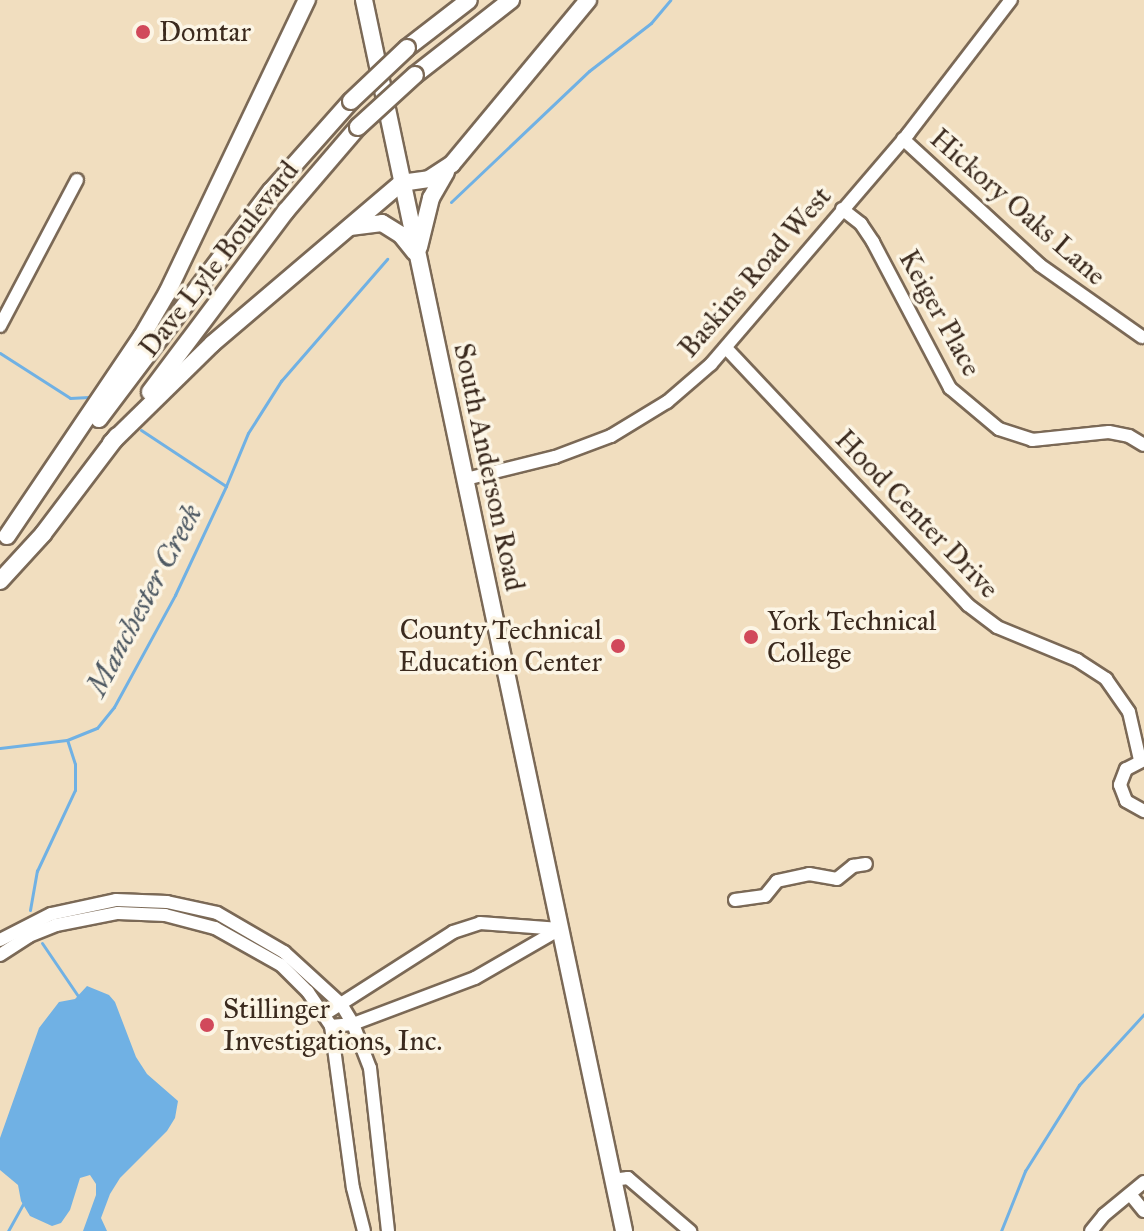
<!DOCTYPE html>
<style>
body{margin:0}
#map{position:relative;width:1144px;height:1231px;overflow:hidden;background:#f1debf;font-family:"IM FELL Great Primer",serif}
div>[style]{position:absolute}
.water>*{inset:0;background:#70b1e4}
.stream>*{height:3px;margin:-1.5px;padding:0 1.5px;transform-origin:1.5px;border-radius:1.5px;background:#70b1e4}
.roads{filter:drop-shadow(2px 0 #7b6956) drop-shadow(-2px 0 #7b6956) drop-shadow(0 2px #7b6956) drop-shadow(0 -2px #7b6956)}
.minor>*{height:12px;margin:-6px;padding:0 6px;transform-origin:6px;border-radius:6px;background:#fff}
.major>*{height:16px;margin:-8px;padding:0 8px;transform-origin:8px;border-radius:8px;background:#fff}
.bridges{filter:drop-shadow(2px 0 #7b6956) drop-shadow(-2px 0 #7b6956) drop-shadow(0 2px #7b6956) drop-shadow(0 -2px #7b6956)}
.major-bridge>*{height:16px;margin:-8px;padding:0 8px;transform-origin:8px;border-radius:8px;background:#fff}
.dots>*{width:22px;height:22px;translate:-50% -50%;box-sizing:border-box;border:4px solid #fcf5e5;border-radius:50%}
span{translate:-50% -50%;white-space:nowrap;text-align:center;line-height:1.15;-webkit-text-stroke:7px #fcf5e5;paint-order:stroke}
.poi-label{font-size:28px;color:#3b2a1e}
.left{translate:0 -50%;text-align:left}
.right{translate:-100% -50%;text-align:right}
.street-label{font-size:28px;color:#3b2a1e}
.water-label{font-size:30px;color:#4e5963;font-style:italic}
</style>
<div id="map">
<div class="water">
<div style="clip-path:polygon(87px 986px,109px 995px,115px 1002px,136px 1057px,147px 1074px,178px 1101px,175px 1118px,167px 1131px,120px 1178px,110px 1194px,101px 1218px,107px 1231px,83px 1231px,96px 1195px,96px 1184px,90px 1175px,80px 1178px,70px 1210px,61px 1223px,52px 1226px,30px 1216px,21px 1201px,18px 1185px,0 1170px,0 1138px,39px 1028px,59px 1002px,75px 999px)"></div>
</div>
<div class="stream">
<div style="left:451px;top:202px;width:190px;rotate:-43.5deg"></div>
<div style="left:589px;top:71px;width:78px;rotate:-37.7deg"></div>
<div style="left:651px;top:23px;width:30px;rotate:-50deg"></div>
<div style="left:0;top:353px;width:83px;rotate:32.7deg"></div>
<div style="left:70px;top:398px;width:19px;rotate:-3deg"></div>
<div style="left:141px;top:430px;width:102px;rotate:33.4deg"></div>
<div style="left:226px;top:486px;width:57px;rotate:-67.5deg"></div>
<div style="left:248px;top:433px;width:62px;rotate:-57.6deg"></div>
<div style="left:281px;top:381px;width:162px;rotate:-49deg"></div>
<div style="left:0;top:748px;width:67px;rotate:-6.8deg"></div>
<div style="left:67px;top:740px;width:32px;rotate:-22deg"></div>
<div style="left:97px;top:728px;width:27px;rotate:-51deg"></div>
<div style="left:114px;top:707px;width:128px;rotate:-61.4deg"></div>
<div style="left:175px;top:595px;width:120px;rotate:-64.9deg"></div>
<div style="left:30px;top:910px;width:40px;rotate:-80deg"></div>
<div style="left:37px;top:871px;width:89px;rotate:-64.9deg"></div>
<div style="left:75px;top:790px;width:26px;rotate:-90deg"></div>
<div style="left:75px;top:764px;width:25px;rotate:-108deg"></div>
<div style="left:42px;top:943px;width:68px;rotate:55.8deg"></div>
<div style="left:8px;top:1231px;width:33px;rotate:-61deg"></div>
<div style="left:1001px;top:1231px;width:65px;rotate:-68.2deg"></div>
<div style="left:1025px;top:1171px;width:102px;rotate:-57.9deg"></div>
<div style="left:1079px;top:1085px;width:96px;rotate:-47.5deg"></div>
</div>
<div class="roads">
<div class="minor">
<div style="left:903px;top:139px;width:186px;rotate:42.6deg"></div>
<div style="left:1040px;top:265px;width:125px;rotate:35.2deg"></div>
<div style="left:842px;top:209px;width:24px;rotate:38deg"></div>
<div style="left:861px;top:224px;width:22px;rotate:56deg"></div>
<div style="left:873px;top:242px;width:165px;rotate:62.2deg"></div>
<div style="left:950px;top:388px;width:64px;rotate:39.9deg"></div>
<div style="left:999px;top:429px;width:35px;rotate:18deg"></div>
<div style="left:1032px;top:440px;width:77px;rotate:-5.9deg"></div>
<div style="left:1109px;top:432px;width:20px;rotate:11deg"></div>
<div style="left:1129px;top:436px;width:17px;rotate:31deg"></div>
<div style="left:0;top:326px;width:165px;rotate:-62.2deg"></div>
<div style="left:726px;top:348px;width:353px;rotate:46.7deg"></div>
<div style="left:968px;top:605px;width:36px;rotate:37deg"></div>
<div style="left:997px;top:627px;width:87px;rotate:22.4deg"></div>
<div style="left:1077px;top:660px;width:35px;rotate:33deg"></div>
<div style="left:1106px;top:679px;width:40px;rotate:55.1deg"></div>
<div style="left:1129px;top:712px;width:49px;rotate:77.1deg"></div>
<div style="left:466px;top:479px;width:92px;rotate:-13.9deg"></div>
<div style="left:555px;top:457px;width:60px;rotate:-20.6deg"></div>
<div style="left:611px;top:436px;width:66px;rotate:-31.3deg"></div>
<div style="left:667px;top:402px;width:58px;rotate:-40.8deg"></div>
<div style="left:711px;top:364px;width:303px;rotate:-49.4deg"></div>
<div style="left:908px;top:134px;width:169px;rotate:-52.5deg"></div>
<div style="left:1144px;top:760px;width:20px;rotate:153deg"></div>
<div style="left:1126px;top:769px;width:17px;rotate:111deg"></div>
<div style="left:1120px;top:785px;width:17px;rotate:69deg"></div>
<div style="left:1126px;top:801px;width:21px;rotate:29deg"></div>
<div style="left:735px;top:900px;width:30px;rotate:-8deg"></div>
<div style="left:765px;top:896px;width:19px;rotate:-51deg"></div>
<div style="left:777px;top:881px;width:33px;rotate:-12deg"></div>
<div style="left:809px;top:874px;width:28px;rotate:10deg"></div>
<div style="left:837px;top:879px;width:21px;rotate:-39deg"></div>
<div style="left:853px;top:866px;width:13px;rotate:-9deg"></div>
<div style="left:0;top:940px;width:57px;rotate:-27deg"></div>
<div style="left:51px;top:914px;width:66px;rotate:-12.2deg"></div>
<div style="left:116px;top:900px;width:51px;rotate:2.2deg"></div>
<div style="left:167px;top:902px;width:51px;rotate:12.4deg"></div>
<div style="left:217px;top:913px;width:78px;rotate:30.2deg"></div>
<div style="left:284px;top:952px;width:77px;rotate:42.4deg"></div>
<div style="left:341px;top:1004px;width:23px;rotate:59deg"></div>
<div style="left:353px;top:1024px;width:47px;rotate:68.9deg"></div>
<div style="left:370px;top:1068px;width:164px;rotate:83.7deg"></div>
<div style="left:0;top:955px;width:35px;rotate:-33deg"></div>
<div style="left:29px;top:936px;width:29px;rotate:-22deg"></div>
<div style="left:56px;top:925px;width:63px;rotate:-11deg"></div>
<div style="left:118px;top:913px;width:47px;rotate:2.4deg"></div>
<div style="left:165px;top:915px;width:52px;rotate:14.6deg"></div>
<div style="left:215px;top:928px;width:76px;rotate:29.3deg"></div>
<div style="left:281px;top:965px;width:38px;rotate:45deg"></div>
<div style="left:308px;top:992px;width:41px;rotate:55.9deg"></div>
<div style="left:331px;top:1026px;width:163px;rotate:82.3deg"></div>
<div style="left:353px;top:1188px;width:44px;rotate:75.7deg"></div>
<div style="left:325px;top:1014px;width:152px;rotate:-32.6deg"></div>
<div style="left:453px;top:932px;width:28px;rotate:-18deg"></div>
<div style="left:480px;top:923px;width:80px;rotate:4.3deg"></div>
<div style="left:331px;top:1026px;width:22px;rotate:-5deg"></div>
<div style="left:353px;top:1024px;width:130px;rotate:-20.7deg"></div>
<div style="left:475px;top:978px;width:98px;rotate:-30deg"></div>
<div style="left:612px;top:1180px;width:16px;rotate:-7deg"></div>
<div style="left:628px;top:1178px;width:82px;rotate:40.5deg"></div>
<div style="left:1130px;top:1194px;width:22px;rotate:51deg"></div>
<div style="left:1091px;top:1231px;width:21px;rotate:-51deg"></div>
<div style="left:1104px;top:1215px;width:52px;rotate:-39.5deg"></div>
</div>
<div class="major">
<div style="left:364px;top:0;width:1258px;rotate:78.07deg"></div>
<div style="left:407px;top:48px;width:78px;rotate:-37.7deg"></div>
<div style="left:415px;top:75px;width:122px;rotate:-38deg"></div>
<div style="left:350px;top:227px;width:32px;rotate:-7deg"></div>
<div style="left:382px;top:223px;width:22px;rotate:32deg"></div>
<div style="left:401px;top:235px;width:22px;rotate:51deg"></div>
<div style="left:419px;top:247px;width:50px;rotate:-76.2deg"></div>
<div style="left:431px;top:198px;width:30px;rotate:-60deg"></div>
<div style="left:150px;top:392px;width:226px;rotate:-53.1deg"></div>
<div style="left:286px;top:211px;width:111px;rotate:-49.4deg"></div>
<div style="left:99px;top:419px;width:286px;rotate:-53deg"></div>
<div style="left:271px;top:191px;width:120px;rotate:-48.4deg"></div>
<div style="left:111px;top:443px;width:141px;rotate:-44.4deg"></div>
<div style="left:212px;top:344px;width:248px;rotate:-40.4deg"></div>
<div style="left:401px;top:183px;width:28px;rotate:-8deg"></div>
<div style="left:429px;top:179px;width:27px;rotate:-33deg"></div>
<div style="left:452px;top:164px;width:213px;rotate:-50.3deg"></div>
<div style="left:7px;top:536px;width:241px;rotate:-56deg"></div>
<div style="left:142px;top:336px;width:50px;rotate:-59.8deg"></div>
<div style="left:167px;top:293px;width:325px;rotate:-64.5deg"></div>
<div style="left:0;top:581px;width:64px;rotate:-47.5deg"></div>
<div style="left:43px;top:534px;width:123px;rotate:-52.9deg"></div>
</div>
</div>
<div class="bridges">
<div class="major-bridge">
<div style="left:351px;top:101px;width:77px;rotate:-43.4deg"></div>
<div style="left:358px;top:127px;width:77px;rotate:-42.4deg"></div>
</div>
</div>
<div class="dots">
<div style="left:143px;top:32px;background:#d1495b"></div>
<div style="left:751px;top:637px;background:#d1495b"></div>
<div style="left:618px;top:646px;background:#d1495b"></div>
<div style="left:207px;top:1025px;background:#d1495b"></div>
</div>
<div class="poi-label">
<span class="left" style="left:159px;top:32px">Domtar</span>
<span class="left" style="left:767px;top:637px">York Technical<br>College</span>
<span class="right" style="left:602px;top:646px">County Technical<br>Education Center</span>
<span class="left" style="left:223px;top:1025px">Stillinger<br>Investigations, Inc.</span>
</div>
<div class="street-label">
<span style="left:1018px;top:207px;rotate:41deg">Hickory Oaks Lane</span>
<span style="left:219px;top:259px;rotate:-52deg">Dave Lyle Boulevard</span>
<span style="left:755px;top:272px;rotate:-49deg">Baskins Road West</span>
<span style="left:940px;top:313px;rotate:61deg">Keiger Place</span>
<span style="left:489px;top:467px;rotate:78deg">South Anderson Road</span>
<span style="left:917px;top:514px;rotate:46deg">Hood Center Drive</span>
</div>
<div class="water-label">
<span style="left:144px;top:600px;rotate:-62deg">Manchester Creek</span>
</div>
</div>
